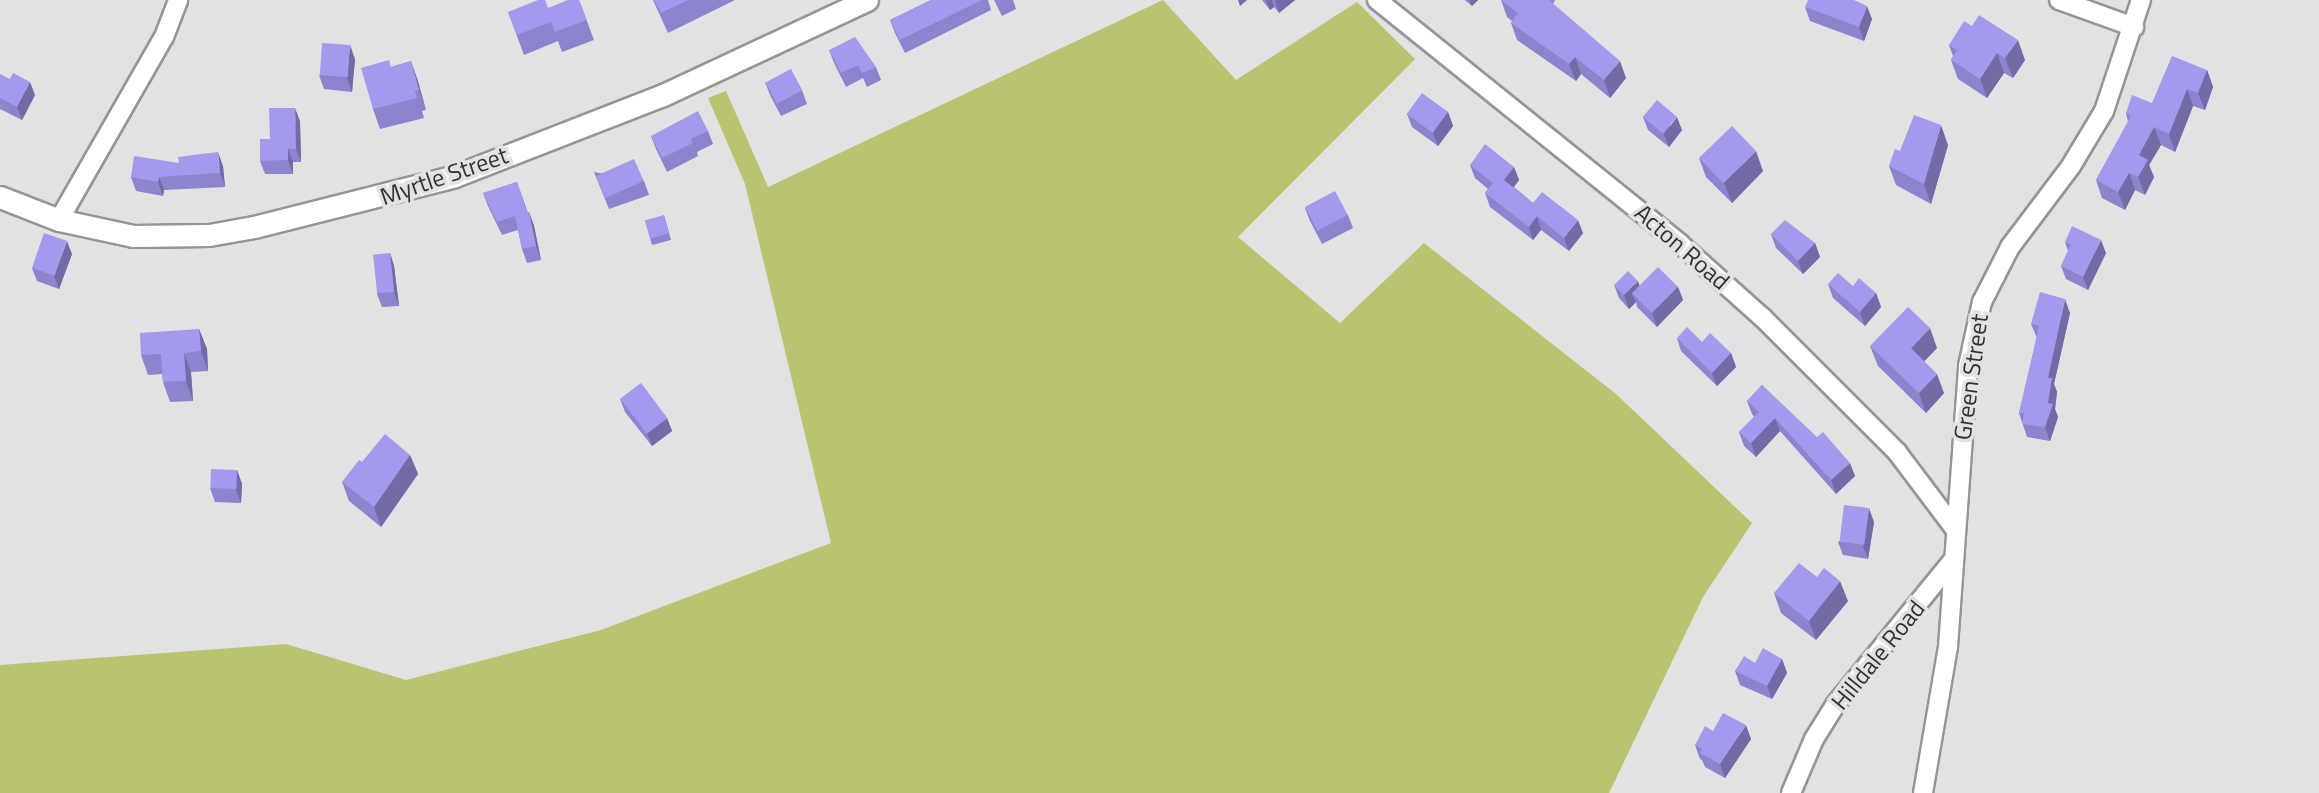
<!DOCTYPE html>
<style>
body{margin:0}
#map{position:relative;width:2319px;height:793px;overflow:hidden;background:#e2e2e3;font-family:"Titillium Web",sans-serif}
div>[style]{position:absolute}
.green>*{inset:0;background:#bbc371}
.roads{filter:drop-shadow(2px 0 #959596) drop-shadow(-2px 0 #959596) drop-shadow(0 2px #959596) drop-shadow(0 -2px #959596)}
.minor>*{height:18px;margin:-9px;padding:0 9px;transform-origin:9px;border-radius:9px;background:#fff}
.tertiary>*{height:21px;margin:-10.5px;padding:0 10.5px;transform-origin:10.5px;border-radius:10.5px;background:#fff}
.wall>*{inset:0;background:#8c84cc}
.shaded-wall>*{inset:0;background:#726ba6}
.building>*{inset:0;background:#a399ed;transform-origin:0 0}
span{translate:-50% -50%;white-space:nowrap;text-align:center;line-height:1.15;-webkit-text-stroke:7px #e2e2e3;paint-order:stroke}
.street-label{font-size:24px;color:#323232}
</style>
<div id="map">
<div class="green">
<div style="clip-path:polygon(1163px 0,1236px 80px,1357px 2px,1415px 59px,1238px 237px,1340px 323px,1424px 243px,1616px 394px,1752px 523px,1703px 597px,1609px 793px,0 793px,0 665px,286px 644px,406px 680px,601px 630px,831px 543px,745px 184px,708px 98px,726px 91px,768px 187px)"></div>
</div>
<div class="roads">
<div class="minor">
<div style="left:1377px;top:0;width:389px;rotate:38.8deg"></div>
<div style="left:1680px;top:244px;width:110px;rotate:41.7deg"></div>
<div style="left:1762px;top:317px;width:191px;rotate:45deg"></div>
<div style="left:1897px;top:452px;width:96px;rotate:53deg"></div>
<div style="left:2059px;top:0;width:80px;rotate:19.8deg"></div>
<div style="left:59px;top:220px;width:211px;rotate:-60.2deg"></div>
<div style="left:164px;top:37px;width:40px;rotate:-69deg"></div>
<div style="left:1791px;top:793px;width:59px;rotate:-66.9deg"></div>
<div style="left:1814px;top:739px;width:40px;rotate:-58deg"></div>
<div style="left:1835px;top:705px;width:188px;rotate:-50.8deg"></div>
<div style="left:1923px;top:793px;width:148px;rotate:-80.3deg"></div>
<div style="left:1948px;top:647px;width:282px;rotate:-85.9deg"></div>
<div style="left:1968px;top:366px;width:66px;rotate:-77.7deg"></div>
<div style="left:1982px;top:302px;width:62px;rotate:-63deg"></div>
<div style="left:2010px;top:247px;width:101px;rotate:-53deg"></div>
<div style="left:2071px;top:166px;width:64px;rotate:-59deg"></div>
<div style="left:2104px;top:111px;width:117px;rotate:-71.6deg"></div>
</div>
<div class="tertiary">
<div style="left:0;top:197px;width:63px;rotate:21.3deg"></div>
<div style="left:59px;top:220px;width:76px;rotate:12.2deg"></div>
<div style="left:133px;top:236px;width:76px;rotate:-0.8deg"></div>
<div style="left:209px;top:235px;width:46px;rotate:-10.1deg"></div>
<div style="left:254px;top:227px;width:207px;rotate:-14.2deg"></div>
<div style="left:455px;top:176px;width:223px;rotate:-21.3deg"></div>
<div style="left:663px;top:95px;width:225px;rotate:-25deg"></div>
</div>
</div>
<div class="wall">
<div style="clip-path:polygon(579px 0,594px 40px,562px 52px,558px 41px,524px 55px,508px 12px,548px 8px)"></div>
<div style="clip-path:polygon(653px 0,735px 0,668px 33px)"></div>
<div style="clip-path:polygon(931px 0,988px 0,991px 10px,905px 53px,895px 33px,890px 20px)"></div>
<div style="clip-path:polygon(994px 0,1013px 0,1016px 9px,1002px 16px)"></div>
<div style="clip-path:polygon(1262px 0,1295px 0,1279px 13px,1274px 7px,1270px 10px)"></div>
<div style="clip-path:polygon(1465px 0,1478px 0,1472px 6px)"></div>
<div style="clip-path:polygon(1501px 0,1555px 0,1553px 4px,1626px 78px,1610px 98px,1581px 74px,1576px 81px,1517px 40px,1511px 23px,1512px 21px,1507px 17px)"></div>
<div style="clip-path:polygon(1805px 7px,1872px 19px,1864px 41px,1810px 21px)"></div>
<div style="clip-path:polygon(1972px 26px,2025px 60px,2013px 78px,2004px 73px,1987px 98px,1958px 79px,1951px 60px,1953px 56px,1949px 45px)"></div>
<div style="clip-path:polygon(829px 50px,876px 67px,881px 80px,867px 87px,863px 78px,846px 87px,834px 63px)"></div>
<div style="clip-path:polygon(355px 59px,352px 92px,324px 89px,319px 75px)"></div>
<div style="clip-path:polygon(411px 61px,426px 110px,422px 111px,424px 118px,380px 129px,373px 109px,391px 67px)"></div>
<div style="clip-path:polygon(2207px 70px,2213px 87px,2205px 110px,2193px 106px,2175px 152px,2161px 145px,2149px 165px,2154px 177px,2145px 195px,2135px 190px,2125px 210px,2102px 198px,2096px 180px,2128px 122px,2126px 113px,2152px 103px)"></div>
<div style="clip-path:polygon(0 74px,35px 95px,22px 120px,0 109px)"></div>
<div style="clip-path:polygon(765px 82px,802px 90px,807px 104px,781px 116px,770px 95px)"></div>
<div style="clip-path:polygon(1448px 112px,1453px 126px,1438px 146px,1412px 127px,1407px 114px)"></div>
<div style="clip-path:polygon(1643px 117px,1682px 130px,1669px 147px,1648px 130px)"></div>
<div style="clip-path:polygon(300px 121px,301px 162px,293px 162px,293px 174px,265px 174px,260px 161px,270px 139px)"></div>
<div style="clip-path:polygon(708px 131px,713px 144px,697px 152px,698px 156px,667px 172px,656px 149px,651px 136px)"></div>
<div style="clip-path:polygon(1948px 145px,1931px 204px,1896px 185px,1889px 166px,1900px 151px)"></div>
<div style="clip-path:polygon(1699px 158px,1763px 171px,1732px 203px,1706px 177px)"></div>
<div style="clip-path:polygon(179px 163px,223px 166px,225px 187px,164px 190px,163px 196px,136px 191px,131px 177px)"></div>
<div style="clip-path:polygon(1470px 165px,1514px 167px,1519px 180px,1514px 187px,1533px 203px,1583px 233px,1569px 251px,1541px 230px,1533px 240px,1490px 207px,1485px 193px,1488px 189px,1475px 178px)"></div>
<div style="clip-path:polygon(594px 172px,644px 181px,649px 195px,609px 209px)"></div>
<div style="clip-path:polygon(517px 182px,528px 213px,529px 212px,534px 226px,541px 260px,527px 263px,522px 249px,518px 230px,502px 235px,488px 206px,483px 193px)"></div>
<div style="clip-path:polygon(1305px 208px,1348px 215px,1353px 228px,1322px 244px,1310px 221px)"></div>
<div style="clip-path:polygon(664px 215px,671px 240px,652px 245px,650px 238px)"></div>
<div style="clip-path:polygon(1771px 234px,1815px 243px,1820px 257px,1803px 274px,1776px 248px)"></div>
<div style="clip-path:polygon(2065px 242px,2106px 253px,2088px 290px,2066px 279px,2061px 266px,2068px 251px)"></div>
<div style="clip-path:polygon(390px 253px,394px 266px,399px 306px,382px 307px,377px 294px)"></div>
<div style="clip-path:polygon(72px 254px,59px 289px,37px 281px,32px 268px)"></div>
<div style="clip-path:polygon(1828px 284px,1853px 286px,1876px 293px,1881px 307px,1865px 326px,1833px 298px)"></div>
<div style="clip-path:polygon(1614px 285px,1678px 287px,1683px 300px,1657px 327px,1637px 307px,1636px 302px,1629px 309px,1619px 298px)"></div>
<div style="clip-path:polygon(2070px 313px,2054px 384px,2057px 392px,2055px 409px,2058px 417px,2050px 441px,2027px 437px,2019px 413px,2037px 338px,2031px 324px)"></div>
<div style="clip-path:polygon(199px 329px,207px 349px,208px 371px,191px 372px,193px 401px,170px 402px,163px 382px,162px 374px,148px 375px,141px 355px)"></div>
<div style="clip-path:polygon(1677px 338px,1702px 342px,1731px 353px,1736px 367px,1717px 386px,1681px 351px)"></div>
<div style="clip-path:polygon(1870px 346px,1937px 348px,1924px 361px,1944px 393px,1926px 413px,1878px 366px)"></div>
<div style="clip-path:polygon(1762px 385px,1855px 476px,1836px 494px,1780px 431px,1756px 457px,1744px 446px,1739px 432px,1754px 417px,1752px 414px,1747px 401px)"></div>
<div style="clip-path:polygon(620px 399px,667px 418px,672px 431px,652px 446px,625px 412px)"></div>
<div style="clip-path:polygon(410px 455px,418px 474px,381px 527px,349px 501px,342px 482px,362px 462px)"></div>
<div style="clip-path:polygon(237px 470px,242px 484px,241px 503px,215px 502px,210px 488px)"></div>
<div style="clip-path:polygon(1874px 522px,1868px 559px,1843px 555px,1838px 542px)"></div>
<div style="clip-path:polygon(1774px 593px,1848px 601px,1816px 640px,1781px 613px)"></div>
<div style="clip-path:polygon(1782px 659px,1787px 673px,1772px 699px,1740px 685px,1735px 671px,1755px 663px)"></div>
<div style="clip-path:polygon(1713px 731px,1751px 739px,1725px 778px,1705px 767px,1702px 760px,1700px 759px,1695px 745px)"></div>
</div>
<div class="shaded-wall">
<div style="clip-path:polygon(1238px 0,1247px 0,1240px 6px)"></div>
<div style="clip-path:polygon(1266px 0,1272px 0,1274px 7px,1270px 10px)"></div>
<div style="clip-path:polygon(1275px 0,1295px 0,1279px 13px)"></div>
<div style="clip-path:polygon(1469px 0,1478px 0,1472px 6px)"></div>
<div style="clip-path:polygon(1867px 6px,1872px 19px,1864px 41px,1859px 27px)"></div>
<div style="clip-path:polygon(2018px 40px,2025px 60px,2013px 78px,2005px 58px)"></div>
<div style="clip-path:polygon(350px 45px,355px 59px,352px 92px,347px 78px)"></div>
<div style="clip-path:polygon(1997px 53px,2004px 73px,1987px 98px,1980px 79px)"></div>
<div style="clip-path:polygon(1575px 57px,1581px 74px,1576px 81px,1569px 64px)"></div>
<div style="clip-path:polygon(411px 61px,418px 81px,426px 110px,419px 90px)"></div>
<div style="clip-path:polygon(1620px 61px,1626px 78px,1610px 98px,1604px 80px)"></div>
<div style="clip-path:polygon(2207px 70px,2213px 87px,2205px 110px,2198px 93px)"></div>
<div style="clip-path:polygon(30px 82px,35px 95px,22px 120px,17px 107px)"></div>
<div style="clip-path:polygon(2187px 89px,2193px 106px,2175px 152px,2169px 134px)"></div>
<div style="clip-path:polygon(295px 108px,300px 121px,301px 162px,296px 149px)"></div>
<div style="clip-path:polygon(1448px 112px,1453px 126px,1438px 146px,1433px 133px)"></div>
<div style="clip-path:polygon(1677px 117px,1682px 130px,1669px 147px,1664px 134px)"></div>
<div style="clip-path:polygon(1941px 125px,1948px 145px,1931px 204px,1924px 184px)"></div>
<div style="clip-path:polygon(2154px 127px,2161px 145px,2149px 165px,2154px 177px,2145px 195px,2138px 177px,2139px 155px)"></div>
<div style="clip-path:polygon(288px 149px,293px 162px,293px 174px,288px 160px)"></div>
<div style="clip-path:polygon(1756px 151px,1763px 171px,1732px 203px,1724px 183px)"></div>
<div style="clip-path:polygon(218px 152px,223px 166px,225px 187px,220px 173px)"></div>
<div style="clip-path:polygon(1514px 167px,1519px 180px,1509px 193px,1504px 180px)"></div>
<div style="clip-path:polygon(2129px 173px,2135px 190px,2125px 210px,2118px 192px)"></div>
<div style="clip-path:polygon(159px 177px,164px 190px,163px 196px,158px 182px)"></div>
<div style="clip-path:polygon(529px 212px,534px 226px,541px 260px,536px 246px)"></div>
<div style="clip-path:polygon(1537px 216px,1541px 230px,1533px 240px,1529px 227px)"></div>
<div style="clip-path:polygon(1578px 220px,1583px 233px,1569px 251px,1564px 238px)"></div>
<div style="clip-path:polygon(2101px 240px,2106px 253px,2088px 290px,2083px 277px)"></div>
<div style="clip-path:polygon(67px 241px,72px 254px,59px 289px,54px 276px)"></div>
<div style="clip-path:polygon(1815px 243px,1820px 257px,1803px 274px,1798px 261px)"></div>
<div style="clip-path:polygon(390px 253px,394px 266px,399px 306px,394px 292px)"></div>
<div style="clip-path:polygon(1638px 281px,1643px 295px,1632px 294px,1636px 302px,1629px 309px,1624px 295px)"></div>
<div style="clip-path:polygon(1678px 287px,1683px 300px,1657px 327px,1652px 313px)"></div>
<div style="clip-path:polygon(1876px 293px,1881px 307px,1865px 326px,1860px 312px)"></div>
<div style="clip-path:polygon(2065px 299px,2070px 313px,2054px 384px,2057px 392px,2055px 409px,2058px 417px,2050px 441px,2045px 427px,2048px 403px,2048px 378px)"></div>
<div style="clip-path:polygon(1930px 328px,1937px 348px,1918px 368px,1911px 348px)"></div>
<div style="clip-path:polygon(199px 329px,207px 349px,208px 371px,201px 351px)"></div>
<div style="clip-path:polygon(184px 353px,191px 372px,193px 401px,186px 381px)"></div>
<div style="clip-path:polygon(1731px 353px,1736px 367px,1717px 386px,1712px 373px)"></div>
<div style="clip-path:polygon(1937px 374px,1944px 393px,1926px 413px,1919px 393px)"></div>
<div style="clip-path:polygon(667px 418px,672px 431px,652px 446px,647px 433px)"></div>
<div style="clip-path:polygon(1775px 418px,1780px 431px,1756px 457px,1751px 443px)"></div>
<div style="clip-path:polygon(410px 455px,418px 474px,381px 527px,374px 507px)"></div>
<div style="clip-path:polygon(1850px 463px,1855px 476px,1836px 494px,1831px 480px)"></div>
<div style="clip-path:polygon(237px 470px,242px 484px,241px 503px,236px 490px)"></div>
<div style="clip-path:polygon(1869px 508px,1874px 522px,1868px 559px,1863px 546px)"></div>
<div style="clip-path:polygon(1840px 581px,1848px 601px,1816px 640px,1809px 621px)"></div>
<div style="clip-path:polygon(1782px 659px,1787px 673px,1772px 699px,1767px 686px)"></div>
<div style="clip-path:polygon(1746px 725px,1751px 739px,1725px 778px,1720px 764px)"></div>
</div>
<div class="building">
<div style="clip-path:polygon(538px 0,545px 0,548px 8px,568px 0,579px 0,587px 20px,555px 32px,551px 22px,517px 35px,508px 12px)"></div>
<div style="clip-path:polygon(654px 0,688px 0,661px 13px)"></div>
<div style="clip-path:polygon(931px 0,982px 0,900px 40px,890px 20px)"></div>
<div style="clip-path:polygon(1501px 0,1549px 0,1620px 61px,1604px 80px,1575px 57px,1569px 64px,1511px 23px,1518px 13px)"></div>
<div style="clip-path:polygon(1808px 0,1854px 0,1867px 6px,1859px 27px,1805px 7px)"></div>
<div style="clip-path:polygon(1979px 15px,2018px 40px,2005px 58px,1997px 53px,1980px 79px,1951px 60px,1957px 50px,1949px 45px,1964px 21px,1972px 26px)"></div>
<div style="clip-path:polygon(855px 37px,876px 67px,862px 73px,858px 65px,841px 73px,829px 50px)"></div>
<div style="left:322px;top:43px;width:28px;height:32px;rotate:4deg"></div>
<div style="clip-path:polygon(2172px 56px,2207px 70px,2198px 93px,2187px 89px,2169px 134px,2154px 127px,2139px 155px,2148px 160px,2138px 177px,2129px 173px,2118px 192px,2096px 180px,2131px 116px,2126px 113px,2132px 95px,2152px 103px)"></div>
<div style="clip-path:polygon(389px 60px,391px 67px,411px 61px,419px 90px,415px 91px,417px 98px,373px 109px,361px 68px)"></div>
<div style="left:791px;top:69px;width:24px;height:29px;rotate:62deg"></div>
<div style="clip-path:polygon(13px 73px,30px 82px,17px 107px,0 98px,0 74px,10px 79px)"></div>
<div style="left:1422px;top:93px;width:32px;height:26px;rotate:36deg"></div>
<div style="left:1657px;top:100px;width:26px;height:22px;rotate:40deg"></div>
<div style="clip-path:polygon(269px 108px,295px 108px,296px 149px,288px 149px,288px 160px,260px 161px,260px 139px,270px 139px)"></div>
<div style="clip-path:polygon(698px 111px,708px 131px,691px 139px,693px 143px,662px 158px,651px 136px)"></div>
<div style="clip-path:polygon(1914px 115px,1941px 125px,1924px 184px,1889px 166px,1895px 149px,1900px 151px)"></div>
<div style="left:1732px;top:126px;width:35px;height:46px;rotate:46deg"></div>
<div style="clip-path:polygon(1485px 144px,1514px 167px,1504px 180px,1533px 203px,1542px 192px,1578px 220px,1564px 238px,1537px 216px,1529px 227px,1485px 193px,1493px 183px,1470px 165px)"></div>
<div style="clip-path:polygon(218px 152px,220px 173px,159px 177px,158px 182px,131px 177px,134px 156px,179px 163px,178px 157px)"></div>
<div style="left:634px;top:159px;width:24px;height:42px;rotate:66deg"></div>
<div style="clip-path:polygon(517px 182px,527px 212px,519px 214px,529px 212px,536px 246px,522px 249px,515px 216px,497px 222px,483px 193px)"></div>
<div style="left:1335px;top:191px;width:27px;height:34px;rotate:62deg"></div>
<div style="left:664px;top:215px;width:19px;height:20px;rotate:74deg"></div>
<div style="clip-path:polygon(1785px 220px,1815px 243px,1798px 261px,1771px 234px)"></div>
<div style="clip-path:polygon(2072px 226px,2101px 240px,2083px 277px,2061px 266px,2071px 244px,2065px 242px)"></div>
<div style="left:44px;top:233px;width:24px;height:37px;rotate:19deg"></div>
<div style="left:390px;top:253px;width:39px;height:17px;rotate:84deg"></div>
<div style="left:1658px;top:267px;width:28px;height:37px;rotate:45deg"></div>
<div style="left:1628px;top:271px;width:14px;height:20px;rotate:45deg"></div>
<div style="clip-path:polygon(1838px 273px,1853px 286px,1859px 278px,1876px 293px,1860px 312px,1828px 284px)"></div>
<div style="clip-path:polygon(2040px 292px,2065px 299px,2048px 378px,2052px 378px,2048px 403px,2053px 404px,2045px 427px,2022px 424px,2024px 413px,2019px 413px,2039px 326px,2031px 324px)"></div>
<div style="clip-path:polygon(1908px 307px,1930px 328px,1911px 348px,1937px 374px,1919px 393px,1870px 346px)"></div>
<div style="clip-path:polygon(1687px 327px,1702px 342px,1710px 333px,1731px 353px,1712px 373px,1677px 338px)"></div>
<div style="clip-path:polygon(199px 329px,201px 351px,184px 353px,186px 381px,163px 382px,161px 354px,141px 355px,140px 333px)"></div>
<div style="left:641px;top:383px;width:44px;height:26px;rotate:53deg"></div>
<div style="clip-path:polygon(1762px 385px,1817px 437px,1823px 432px,1850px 463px,1831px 480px,1775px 418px,1751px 443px,1739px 432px,1759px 412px,1747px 401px)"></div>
<div style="clip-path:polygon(385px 434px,410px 455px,374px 507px,342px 482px,359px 460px,362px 462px)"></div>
<div style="left:211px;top:469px;width:26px;height:19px;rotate:2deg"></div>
<div style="left:1844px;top:505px;width:25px;height:37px;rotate:7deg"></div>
<div style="clip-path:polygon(1799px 563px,1817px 577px,1824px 568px,1840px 581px,1809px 621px,1774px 593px)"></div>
<div style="clip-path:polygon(1763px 648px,1782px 659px,1767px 686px,1735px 671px,1744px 656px,1755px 663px)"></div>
<div style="clip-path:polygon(1723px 713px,1746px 725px,1720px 764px,1700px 753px,1702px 749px,1695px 745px,1705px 726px,1713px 731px)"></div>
</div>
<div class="street-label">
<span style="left:444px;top:176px;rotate:-19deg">Myrtle Street</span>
<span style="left:1682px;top:247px;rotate:41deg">Acton Road</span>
<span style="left:1971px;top:377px;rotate:-82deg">Green Street</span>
<span style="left:1878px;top:655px;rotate:-51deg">Hilldale Road</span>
</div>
</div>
